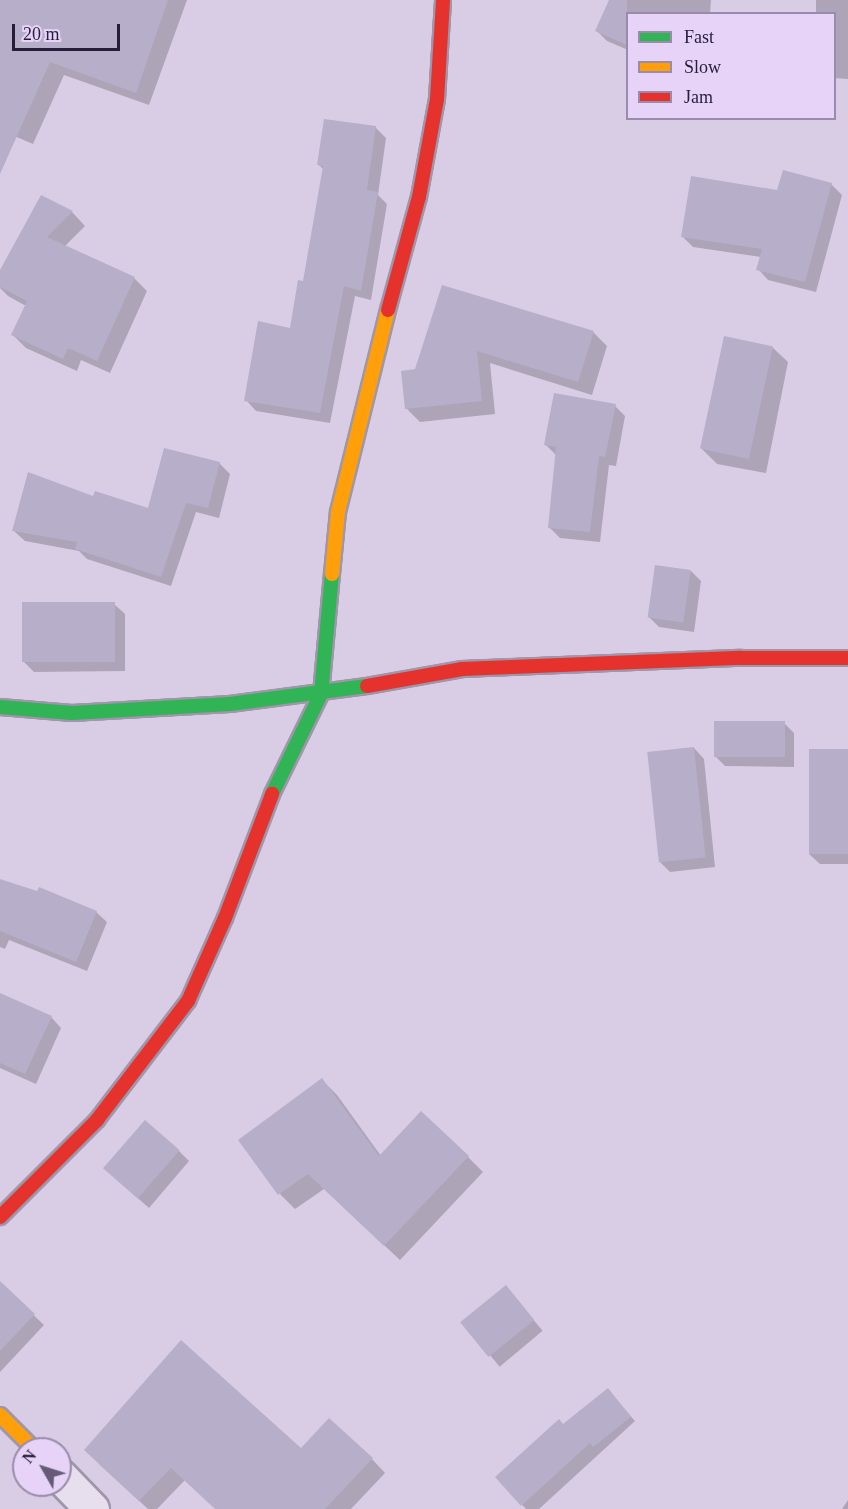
<!DOCTYPE html>
<style>
body{margin:0}
#map{position:relative;width:848px;height:1509px;overflow:hidden;background:#d9cde5;font-family:"Times New Roman",serif}
div>[style]{position:absolute}
.shadow>*{inset:0;background:#0003;transform-origin:0 0}
.building>*{inset:0;background:#b7aeca;transform-origin:0 0}
.roads{filter:drop-shadow(2px 0 #9f96aa) drop-shadow(-2px 0 #9f96aa) drop-shadow(0 2px #9f96aa) drop-shadow(0 -2px #9f96aa)}
.street>*{height:33px;margin:-16.5px;padding:0 16.5px;transform-origin:16.5px;border-radius:16.5px;background:#e7dfee}
.fast>*{height:14px;margin:-7px;padding:0 7px;transform-origin:7px;border-radius:7px;background:#30b455}
.slow>*{height:14px;margin:-7px;padding:0 7px;transform-origin:7px;border-radius:7px;background:#ff9f0a}
.jam>*{height:14px;margin:-7px;padding:0 7px;transform-origin:7px;border-radius:7px;background:#e5322d}
span{translate:-50% -50%;white-space:nowrap;text-align:center;line-height:1.15;-webkit-text-stroke:4.5px #e6d3f7;paint-order:stroke}
.legend{position:absolute;left:626px;top:12px;width:210px;height:108px;box-sizing:border-box;background:#e6d3f7;border:2px solid #998bab;margin:0;padding:8px 10px;list-style:none;font-size:18px;color:#261e3a}
.legend li{display:flex;align-items:center;gap:12px;height:30px}
.legend b{width:30px;border:2px solid #998bab}
.north{position:absolute;left:12px;top:1437px;width:60px;height:60px;box-sizing:border-box;background:#e6d3f7;border:2px solid #998bab;border-radius:50%;rotate:309deg;font-size:16px;font-weight:700;line-height:24px;text-align:center;color:#261e3a}
.north::after{content:'';display:block;margin:auto;width:21px;height:27px;background:#655b76;clip-path:polygon(50% 0,100% 100%,50% 72%,0 100%)}
.scale{position:absolute;left:12px;top:24px;width:108px;height:27px;box-sizing:border-box;border:3px solid #261e3a;border-top:0;padding-left:8px;font-size:18px;line-height:21px;white-space:nowrap;color:#261e3a;-webkit-text-stroke:4px #e6d3f7;paint-order:stroke}
</style>
<div id="map">
<div class="shadow">
<div style="clip-path:polygon(0 0,187px 0,149px 105px,64px 75px,33px 144px,7px 133px,0 126px)"></div>
<div style="clip-path:polygon(610px 0,711px 0,710px 14px,628px 14px,628px 50px,607px 41px,597px 31px)"></div>
<div style="clip-path:polygon(816px 0,848px 0,848px 79px,834px 78px,834px 14px,816px 14px)"></div>
<div style="clip-path:polygon(375px 127px,386px 138px,378px 195px,387px 204px,371px 300px,355px 296px,330px 423px,256px 411px,246px 400px,291px 329px,304px 283px,324px 170px,319px 165px)"></div>
<div style="clip-path:polygon(831px 184px,842px 195px,816px 292px,768px 280px,758px 269px,761px 257px,693px 247px,682px 236px,779px 192px)"></div>
<div style="clip-path:polygon(41px 197px,72px 212px,85px 226px,65px 246px,134px 278px,147px 291px,110px 373px,81px 360px,77px 371px,26px 348px,13px 335px,26px 306px,8px 296px,0 288px,0 273px)"></div>
<div style="clip-path:polygon(443px 287px,593px 332px,607px 346px,592px 395px,490px 363px,495px 414px,420px 422px,406px 408px)"></div>
<div style="clip-path:polygon(772px 347px,788px 362px,766px 473px,717px 464px,702px 449px)"></div>
<div style="clip-path:polygon(615px 406px,625px 416px,616px 466px,609px 465px,600px 542px,560px 538px,550px 528px,557px 456px,546px 445px)"></div>
<div style="clip-path:polygon(219px 463px,230px 474px,219px 518px,196px 512px,171px 586px,87px 559px,79px 551px,25px 541px,14px 531px,94px 498px,149px 510px)"></div>
<div style="clip-path:polygon(691px 571px,701px 581px,694px 632px,659px 627px,649px 617px)"></div>
<div style="clip-path:polygon(114px 604px,125px 614px,125px 671px,34px 672px,23px 661px)"></div>
<div style="clip-path:polygon(784px 723px,794px 733px,794px 767px,725px 766px,715px 756px)"></div>
<div style="clip-path:polygon(694px 748px,704px 759px,715px 867px,670px 872px,659px 861px)"></div>
<div style="clip-path:polygon(848px 750px,848px 864px,820px 864px,809px 854px)"></div>
<div style="clip-path:polygon(0 880px,96px 912px,107px 922px,87px 971px,9px 940px,5px 949px,0 947px)"></div>
<div style="clip-path:polygon(0 995px,51px 1017px,61px 1028px,36px 1084px,0 1068px)"></div>
<div style="clip-path:polygon(322px 1080px,337px 1095px,381px 1156px,468px 1157px,483px 1172px,400px 1260px,324px 1189px,295px 1209px,280px 1194px,240px 1140px)"></div>
<div style="clip-path:polygon(179px 1151px,189px 1161px,149px 1208px,116px 1179px)"></div>
<div style="clip-path:polygon(0 1283px,44px 1325px,0 1372px)"></div>
<div style="left:506px;top:1287px;width:57px;height:56px;rotate:50deg"></div>
<div style="clip-path:polygon(608px 1390px,635px 1421px,539px 1509px,526px 1509px,497px 1477px)"></div>
<div style="clip-path:polygon(301px 1450px,372px 1459px,385px 1473px,351px 1509px,216px 1509px,185px 1480px,157px 1509px,148px 1509px,99px 1464px)"></div>
<div style="clip-path:polygon(848px 1500px,848px 1509px,842px 1509px)"></div>
</div>
<div class="building">
<div style="clip-path:polygon(0 0,168px 0,136px 93px,50px 62px,0 174px)"></div>
<div style="clip-path:polygon(609px 0,627px 0,627px 45px,595px 31px)"></div>
<div style="clip-path:polygon(324px 119px,376px 126px,367px 190px,378px 192px,361px 291px,344px 286px,320px 413px,244px 401px,258px 321px,290px 328px,298px 280px,303px 281px,323px 166px,317px 165px)"></div>
<div style="clip-path:polygon(783px 170px,832px 183px,805px 282px,756px 270px,762px 249px,681px 237px,691px 176px,777px 190px)"></div>
<div style="clip-path:polygon(41px 195px,73px 211px,47px 237px,135px 277px,97px 361px,68px 348px,63px 359px,11px 335px,27px 301px,0 287px,0 270px)"></div>
<div style="clip-path:polygon(442px 285px,594px 331px,578px 382px,477px 351px,482px 401px,405px 409px,401px 371px,415px 369px)"></div>
<div style="left:724px;top:336px;width:50px;height:115px;rotate:12deg"></div>
<div style="clip-path:polygon(554px 393px,616px 404px,605px 457px,599px 456px,590px 532px,548px 528px,556px 447px,544px 445px)"></div>
<div style="clip-path:polygon(164px 448px,220px 462px,208px 508px,186px 503px,161px 577px,75px 549px,77px 542px,12px 531px,28px 472px,93px 496px,95px 491px,148px 508px)"></div>
<div style="left:655px;top:565px;width:36px;height:53px;rotate:8deg"></div>
<div style="left:115px;top:602px;width:60px;height:93px;rotate:90deg"></div>
<div style="left:714px;top:721px;width:71px;height:36px"></div>
<div style="left:694px;top:747px;width:111px;height:47px;rotate:84deg"></div>
<div style="left:809px;top:749px;width:39px;height:105px"></div>
<div style="clip-path:polygon(0 879px,37px 891px,39px 887px,97px 911px,76px 962px,0 931px)"></div>
<div style="clip-path:polygon(0 993px,52px 1016px,25px 1074px,0 1063px)"></div>
<div style="clip-path:polygon(322px 1078px,379px 1156px,421px 1111px,469px 1156px,384px 1246px,308px 1174px,278px 1195px,238px 1140px)"></div>
<div style="left:145px;top:1120px;width:46px;height:64px;rotate:41deg"></div>
<div style="clip-path:polygon(0 1281px,35px 1314px,0 1351px)"></div>
<div style="left:506px;top:1285px;width:45px;height:59px;rotate:51deg"></div>
<div style="clip-path:polygon(181px 1340px,301px 1448px,329px 1418px,373px 1458px,325px 1509px,215px 1509px,171px 1468px,139px 1501px,84px 1450px)"></div>
<div style="clip-path:polygon(608px 1388px,631px 1417px,593px 1447px,590px 1443px,521px 1506px,495px 1477px,559px 1419px,563px 1424px)"></div>
</div>
<div class="roads">
<div class="street">
<div style="left:60px;top:1476px;width:46px;rotate:45.9deg"></div>
</div>
<div class="fast">
<div style="left:0;top:707px;width:72px;rotate:4.8deg"></div>
<div style="left:72px;top:713px;width:158px;rotate:-3.3deg"></div>
<div style="left:230px;top:704px;width:138px;rotate:-7.5deg"></div>
<div style="left:272px;top:794px;width:111px;rotate:-63.9deg"></div>
<div style="left:321px;top:694px;width:121px;rotate:-84.8deg"></div>
</div>
<div class="slow">
<div style="left:332px;top:574px;width:62px;rotate:-84.5deg"></div>
<div style="left:338px;top:512px;width:208px;rotate:-76.1deg"></div>
<div style="left:0;top:1415px;width:48px;rotate:45deg"></div>
</div>
<div class="jam">
<div style="left:388px;top:310px;width:117px;rotate:-74.7deg"></div>
<div style="left:419px;top:197px;width:100px;rotate:-79.6deg"></div>
<div style="left:437px;top:99px;width:99px;rotate:-86.5deg"></div>
<div style="left:367px;top:686px;width:97px;rotate:-10.1deg"></div>
<div style="left:462px;top:669px;width:279px;rotate:-2.3deg"></div>
<div style="left:741px;top:658px;width:107px"></div>
<div style="left:0;top:1217px;width:137px;rotate:-45deg"></div>
<div style="left:97px;top:1120px;width:150px;rotate:-52.6deg"></div>
<div style="left:188px;top:1001px;width:91px;rotate:-66deg"></div>
<div style="left:225px;top:918px;width:133px;rotate:-69.2deg"></div>
</div>
</div>
<ul class="legend">
<li><b style="height:8px;background:#30b455"></b>Fast</li>
<li><b style="height:8px;background:#ff9f0a"></b>Slow</li>
<li><b style="height:8px;background:#e5322d"></b>Jam</li>
</ul>
<div class="north">N</div>
<div class="scale">20 m</div>
</div>
